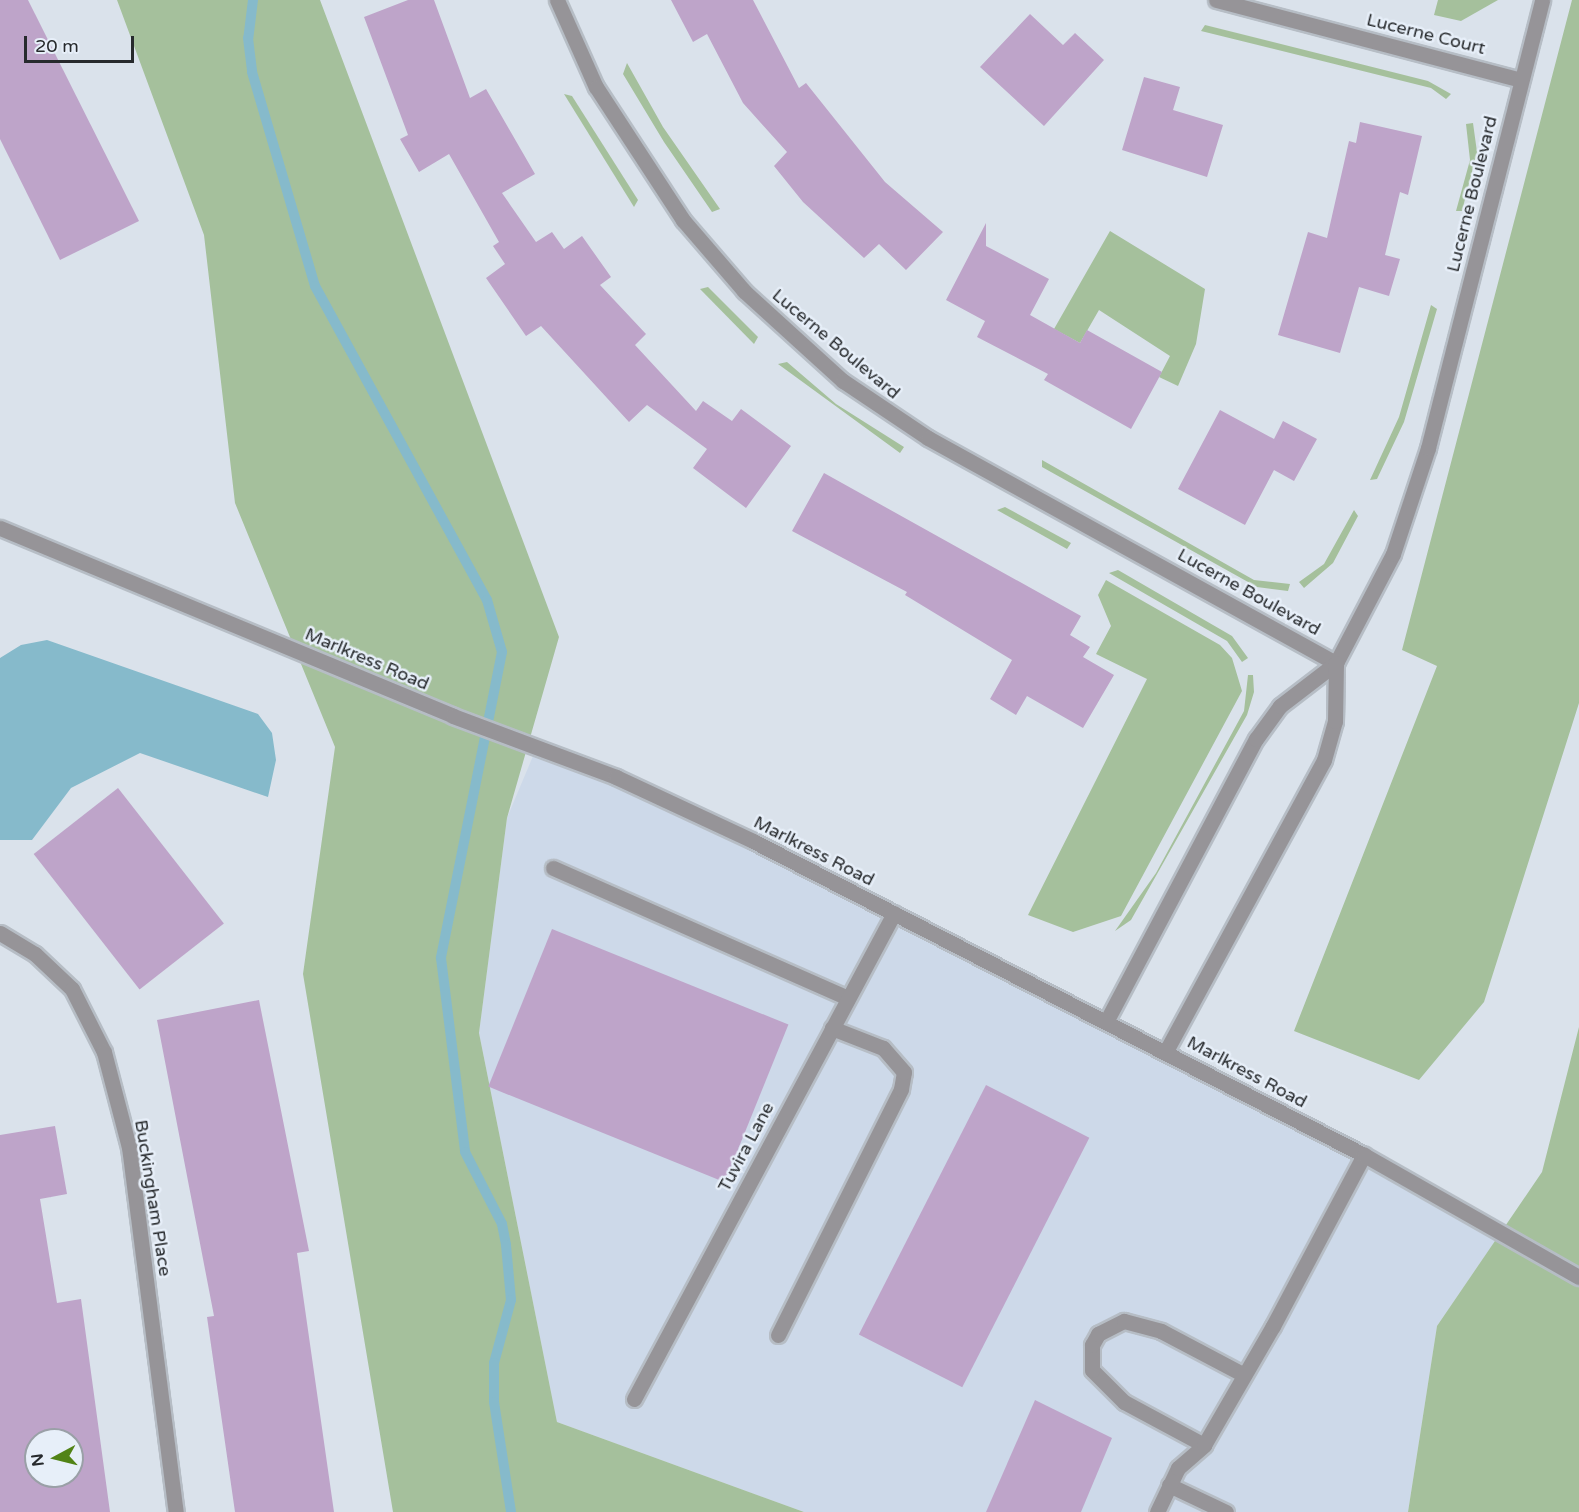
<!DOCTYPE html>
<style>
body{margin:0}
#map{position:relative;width:1579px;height:1512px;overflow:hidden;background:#dae2eb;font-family:"Varela Round",sans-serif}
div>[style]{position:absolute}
.built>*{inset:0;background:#cdd9e9}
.green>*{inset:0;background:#a5c09c}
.water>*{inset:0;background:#86bacb}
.stream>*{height:10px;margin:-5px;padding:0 5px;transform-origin:5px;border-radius:5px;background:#86bacb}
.building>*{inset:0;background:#bea4c9;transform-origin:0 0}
.roads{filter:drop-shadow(2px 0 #b6bdc5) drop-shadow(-2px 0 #b6bdc5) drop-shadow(0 2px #b6bdc5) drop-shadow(0 -2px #b6bdc5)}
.service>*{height:15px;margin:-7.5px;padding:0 7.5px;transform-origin:7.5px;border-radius:7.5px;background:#969498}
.minor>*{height:15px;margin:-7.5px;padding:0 7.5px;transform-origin:7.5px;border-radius:7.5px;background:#969498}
.tertiary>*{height:15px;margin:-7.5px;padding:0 7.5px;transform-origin:7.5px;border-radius:7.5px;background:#969498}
span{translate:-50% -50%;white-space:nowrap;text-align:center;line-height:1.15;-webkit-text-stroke:5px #e7eff9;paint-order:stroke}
.street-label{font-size:18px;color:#272a2d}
.north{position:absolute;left:24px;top:1428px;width:60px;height:60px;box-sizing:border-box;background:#e7eff9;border:2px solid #9aa0a7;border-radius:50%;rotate:263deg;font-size:16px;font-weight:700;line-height:24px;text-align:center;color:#272a2d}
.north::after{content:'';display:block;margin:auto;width:21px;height:27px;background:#518316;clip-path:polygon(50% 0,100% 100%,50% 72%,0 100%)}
.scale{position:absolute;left:24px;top:36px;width:110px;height:27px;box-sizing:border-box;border:3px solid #272a2d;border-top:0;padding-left:8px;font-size:18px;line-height:21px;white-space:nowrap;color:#272a2d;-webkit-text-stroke:4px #e7eff9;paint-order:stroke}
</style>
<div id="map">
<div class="built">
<div style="clip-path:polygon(536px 749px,841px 881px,1498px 1237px,1437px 1326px,1408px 1512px,804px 1512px,557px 1422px,479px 1033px,507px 818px)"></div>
</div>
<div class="green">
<div style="clip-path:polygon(117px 0,320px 0,559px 637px,507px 818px,479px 1033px,557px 1422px,804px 1512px,393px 1512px,303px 974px,335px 747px,235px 503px,204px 235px)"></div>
<div style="clip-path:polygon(1438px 0,1498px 0,1461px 21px,1434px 15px)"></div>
<div style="clip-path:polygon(1572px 0,1579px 0,1579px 703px,1484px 1002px,1419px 1080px,1294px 1031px,1437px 666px,1402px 650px)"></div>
<div style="clip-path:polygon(1205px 25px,1428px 81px,1451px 94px,1446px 99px,1431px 88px,1201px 31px)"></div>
<div style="clip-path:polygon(627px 63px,663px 127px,720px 209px,712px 212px,664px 142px,623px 74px)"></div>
<div style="clip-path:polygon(564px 94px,572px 96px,638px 200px,634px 207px)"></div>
<div style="clip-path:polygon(1473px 123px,1477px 152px,1462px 211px,1456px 211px,1470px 160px,1466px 124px)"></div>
<div style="clip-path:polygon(1110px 231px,1205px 289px,1196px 344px,1178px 386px,1159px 377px,1170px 356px,1099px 310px,1080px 343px,1054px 329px)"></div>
<div style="clip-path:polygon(708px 287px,758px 337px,754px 344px,700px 289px)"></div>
<div style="clip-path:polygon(1431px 305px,1437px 309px,1404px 422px,1377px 479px,1370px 480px,1399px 417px)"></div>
<div style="clip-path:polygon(787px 362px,836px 404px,904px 447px,900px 453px,778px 364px)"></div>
<div style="clip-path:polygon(1042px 460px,1254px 580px,1290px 584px,1288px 591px,1257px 587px,1042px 467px)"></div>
<div style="clip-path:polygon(1005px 507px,1071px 543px,1067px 549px,997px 510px)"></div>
<div style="clip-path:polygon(1354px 510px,1358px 516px,1333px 563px,1304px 588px,1299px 582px,1324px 564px)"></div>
<div style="clip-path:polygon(1118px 570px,1232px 636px,1248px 658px,1242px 662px,1227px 641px,1109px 573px)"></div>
<div style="clip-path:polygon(1106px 580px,1220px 645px,1232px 658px,1242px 691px,1121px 916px,1073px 932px,1028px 915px,1147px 679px,1096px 654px,1111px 626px,1098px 595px)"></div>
<div style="clip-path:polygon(1248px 675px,1253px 675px,1254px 692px,1247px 715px,1131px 920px,1115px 931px,1156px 873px,1244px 711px)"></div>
<div style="clip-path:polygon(1579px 1027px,1579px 1512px,1408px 1512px,1437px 1326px,1542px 1172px)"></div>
</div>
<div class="water">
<div style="clip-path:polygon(47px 640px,258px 714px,272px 733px,276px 760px,268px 797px,140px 753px,71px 788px,32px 840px,0 840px,0 658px,21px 645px)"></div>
</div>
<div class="stream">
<div style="left:253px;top:0;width:38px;rotate:97deg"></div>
<div style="left:248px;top:38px;width:34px;rotate:83deg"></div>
<div style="left:252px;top:72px;width:223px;rotate:73.6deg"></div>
<div style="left:315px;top:286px;width:358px;rotate:61.3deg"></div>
<div style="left:487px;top:600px;width:54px;rotate:73.9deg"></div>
<div style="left:502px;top:652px;width:312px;rotate:101.3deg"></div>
<div style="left:441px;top:958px;width:195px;rotate:82.9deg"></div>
<div style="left:465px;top:1152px;width:81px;rotate:62.8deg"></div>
<div style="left:502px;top:1224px;width:21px;rotate:79deg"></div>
<div style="left:506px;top:1245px;width:55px;rotate:84.8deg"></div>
<div style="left:511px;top:1300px;width:65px;rotate:105.1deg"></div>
<div style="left:494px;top:1363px;width:39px;rotate:90deg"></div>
<div style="left:494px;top:1402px;width:111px;rotate:81.2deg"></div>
</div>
<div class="building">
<div style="clip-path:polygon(0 0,28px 0,139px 221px,60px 260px,0 139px)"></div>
<div style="clip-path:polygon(408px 0,434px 0,470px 98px,486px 89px,535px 174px,502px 193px,536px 242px,552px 232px,564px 249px,582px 236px,611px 277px,600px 285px,646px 334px,635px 345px,696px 411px,703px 401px,732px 421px,741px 409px,791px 446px,746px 508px,693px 468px,707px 449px,647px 405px,629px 422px,541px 326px,526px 336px,486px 278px,505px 264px,493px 246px,499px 242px,449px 154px,419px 172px,400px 139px,408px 135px,364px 17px)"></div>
<div style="clip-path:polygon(671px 0,753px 0,799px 88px,806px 83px,885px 182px,943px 232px,906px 270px,879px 244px,864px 258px,803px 202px,774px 166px,787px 152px,743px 103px,707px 34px,693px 42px)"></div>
<div style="clip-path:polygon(1030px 14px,1063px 45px,1075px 33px,1104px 60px,1044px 126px,980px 67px)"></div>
<div style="clip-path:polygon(1144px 77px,1180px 87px,1173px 110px,1223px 125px,1207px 177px,1122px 150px)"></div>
<div style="clip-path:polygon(1360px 122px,1422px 136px,1408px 195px,1400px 192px,1385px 255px,1400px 259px,1389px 296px,1359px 287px,1340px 353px,1278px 335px,1308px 232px,1327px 238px,1349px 141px,1356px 143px)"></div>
<div style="clip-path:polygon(986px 223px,986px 246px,1049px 279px,1030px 315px,1080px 343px,1087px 330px,1162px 372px,1131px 429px,1044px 380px,1048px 374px,977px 337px,985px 321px,946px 300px)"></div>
<div style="clip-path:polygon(1220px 410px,1274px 439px,1283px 421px,1317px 439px,1294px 481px,1274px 470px,1245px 525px,1178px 489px)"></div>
<div style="clip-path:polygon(824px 473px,1081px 616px,1070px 635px,1090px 647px,1083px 657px,1114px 675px,1083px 728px,1027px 696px,1016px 715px,990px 699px,1012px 660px,905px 595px,907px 592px,792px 531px)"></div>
<div style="left:118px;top:788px;width:172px;height:107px;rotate:52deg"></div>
<div style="left:552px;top:929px;width:255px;height:170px;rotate:22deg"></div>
<div style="clip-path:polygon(259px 1000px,309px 1251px,297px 1253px,334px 1512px,235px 1512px,207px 1317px,214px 1316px,157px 1020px)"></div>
<div style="left:986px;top:1085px;width:116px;height:280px;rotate:27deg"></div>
<div style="clip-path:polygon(evenodd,55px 1126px,67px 1194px,40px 1199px,57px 1303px,81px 1299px,110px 1512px,0 1512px,0 1135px,55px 1126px,36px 1440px,72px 1440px,72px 1476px,36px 1476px,36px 1440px)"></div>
<div style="clip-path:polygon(1035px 1400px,1112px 1438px,1081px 1512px,986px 1512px)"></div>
</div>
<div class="roads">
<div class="service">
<div style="left:553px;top:868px;width:322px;rotate:23.8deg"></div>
<div style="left:778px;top:1335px;width:275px;rotate:-63.4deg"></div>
<div style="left:901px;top:1089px;width:17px;rotate:-80deg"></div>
<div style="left:904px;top:1072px;width:32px;rotate:-131deg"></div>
<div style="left:883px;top:1048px;width:55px;rotate:-158.6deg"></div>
<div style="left:1204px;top:1445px;width:91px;rotate:-151.7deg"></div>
<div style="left:1124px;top:1402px;width:45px;rotate:-135deg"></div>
<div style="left:1092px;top:1370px;width:25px;rotate:-90deg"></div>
<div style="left:1092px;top:1345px;width:13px;rotate:-61deg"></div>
<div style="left:1098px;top:1334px;width:29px;rotate:-27deg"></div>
<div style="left:1124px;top:1321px;width:38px;rotate:15deg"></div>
<div style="left:1161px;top:1331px;width:94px;rotate:27.9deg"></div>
<div style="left:1169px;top:1485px;width:63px;rotate:25.3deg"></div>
<div style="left:1157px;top:1512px;width:49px;rotate:-64.5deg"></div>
<div style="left:1178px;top:1468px;width:35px;rotate:-41deg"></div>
<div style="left:1204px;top:1445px;width:138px;rotate:-59.9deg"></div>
<div style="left:1273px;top:1326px;width:194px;rotate:-62deg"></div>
</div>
<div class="minor">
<div style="left:557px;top:0;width:95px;rotate:65.9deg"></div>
<div style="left:596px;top:87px;width:159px;rotate:56.8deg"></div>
<div style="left:683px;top:220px;width:94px;rotate:49.3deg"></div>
<div style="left:744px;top:291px;width:134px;rotate:42.3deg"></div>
<div style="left:843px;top:381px;width:102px;rotate:33.8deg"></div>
<div style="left:928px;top:438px;width:466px;rotate:28.9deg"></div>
<div style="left:1216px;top:0;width:314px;rotate:14.7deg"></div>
<div style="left:0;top:933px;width:41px;rotate:31deg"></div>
<div style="left:35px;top:954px;width:51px;rotate:43.4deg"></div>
<div style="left:72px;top:989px;width:71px;rotate:63.1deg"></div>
<div style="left:104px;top:1052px;width:98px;rotate:75.3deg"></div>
<div style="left:129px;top:1147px;width:368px;rotate:82.7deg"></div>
<div style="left:1107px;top:1020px;width:318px;rotate:-62.1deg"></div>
<div style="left:1256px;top:739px;width:41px;rotate:-54deg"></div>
<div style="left:1280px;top:706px;width:71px;rotate:-37.5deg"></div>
<div style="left:1336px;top:663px;width:123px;rotate:-62.4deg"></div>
<div style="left:1393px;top:554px;width:112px;rotate:-71.7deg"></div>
<div style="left:1428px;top:448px;width:462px;rotate:-75.7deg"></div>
<div style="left:1166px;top:1051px;width:331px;rotate:-61.5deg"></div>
<div style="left:1324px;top:760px;width:41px;rotate:-74.2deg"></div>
<div style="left:1335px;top:721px;width:58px;rotate:-89deg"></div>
<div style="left:634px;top:1399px;width:551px;rotate:-61.85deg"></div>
</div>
<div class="tertiary">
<div style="left:0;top:528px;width:490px;rotate:22.5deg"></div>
<div style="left:453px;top:716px;width:174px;rotate:20.5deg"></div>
<div style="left:616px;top:777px;width:151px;rotate:25deg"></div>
<div style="left:753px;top:841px;width:687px;rotate:27.2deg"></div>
<div style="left:1364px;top:1155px;width:247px;rotate:29.6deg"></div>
</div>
</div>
<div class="street-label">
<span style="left:1426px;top:34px;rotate:14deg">Lucerne Court</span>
<span style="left:1472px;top:194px;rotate:-76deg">Lucerne Boulevard</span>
<span style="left:836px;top:344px;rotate:40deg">Lucerne Boulevard</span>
<span style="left:1249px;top:592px;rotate:29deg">Lucerne Boulevard</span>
<span style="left:367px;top:659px;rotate:23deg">Marlkress Road</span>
<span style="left:814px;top:851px;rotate:27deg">Marlkress Road</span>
<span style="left:1247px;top:1072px;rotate:28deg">Marlkress Road</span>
<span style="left:746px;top:1147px;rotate:-62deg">Tuvira Lane</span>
<span style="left:153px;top:1198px;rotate:81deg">Buckingham Place</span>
</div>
<div class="north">N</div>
<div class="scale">20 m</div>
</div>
